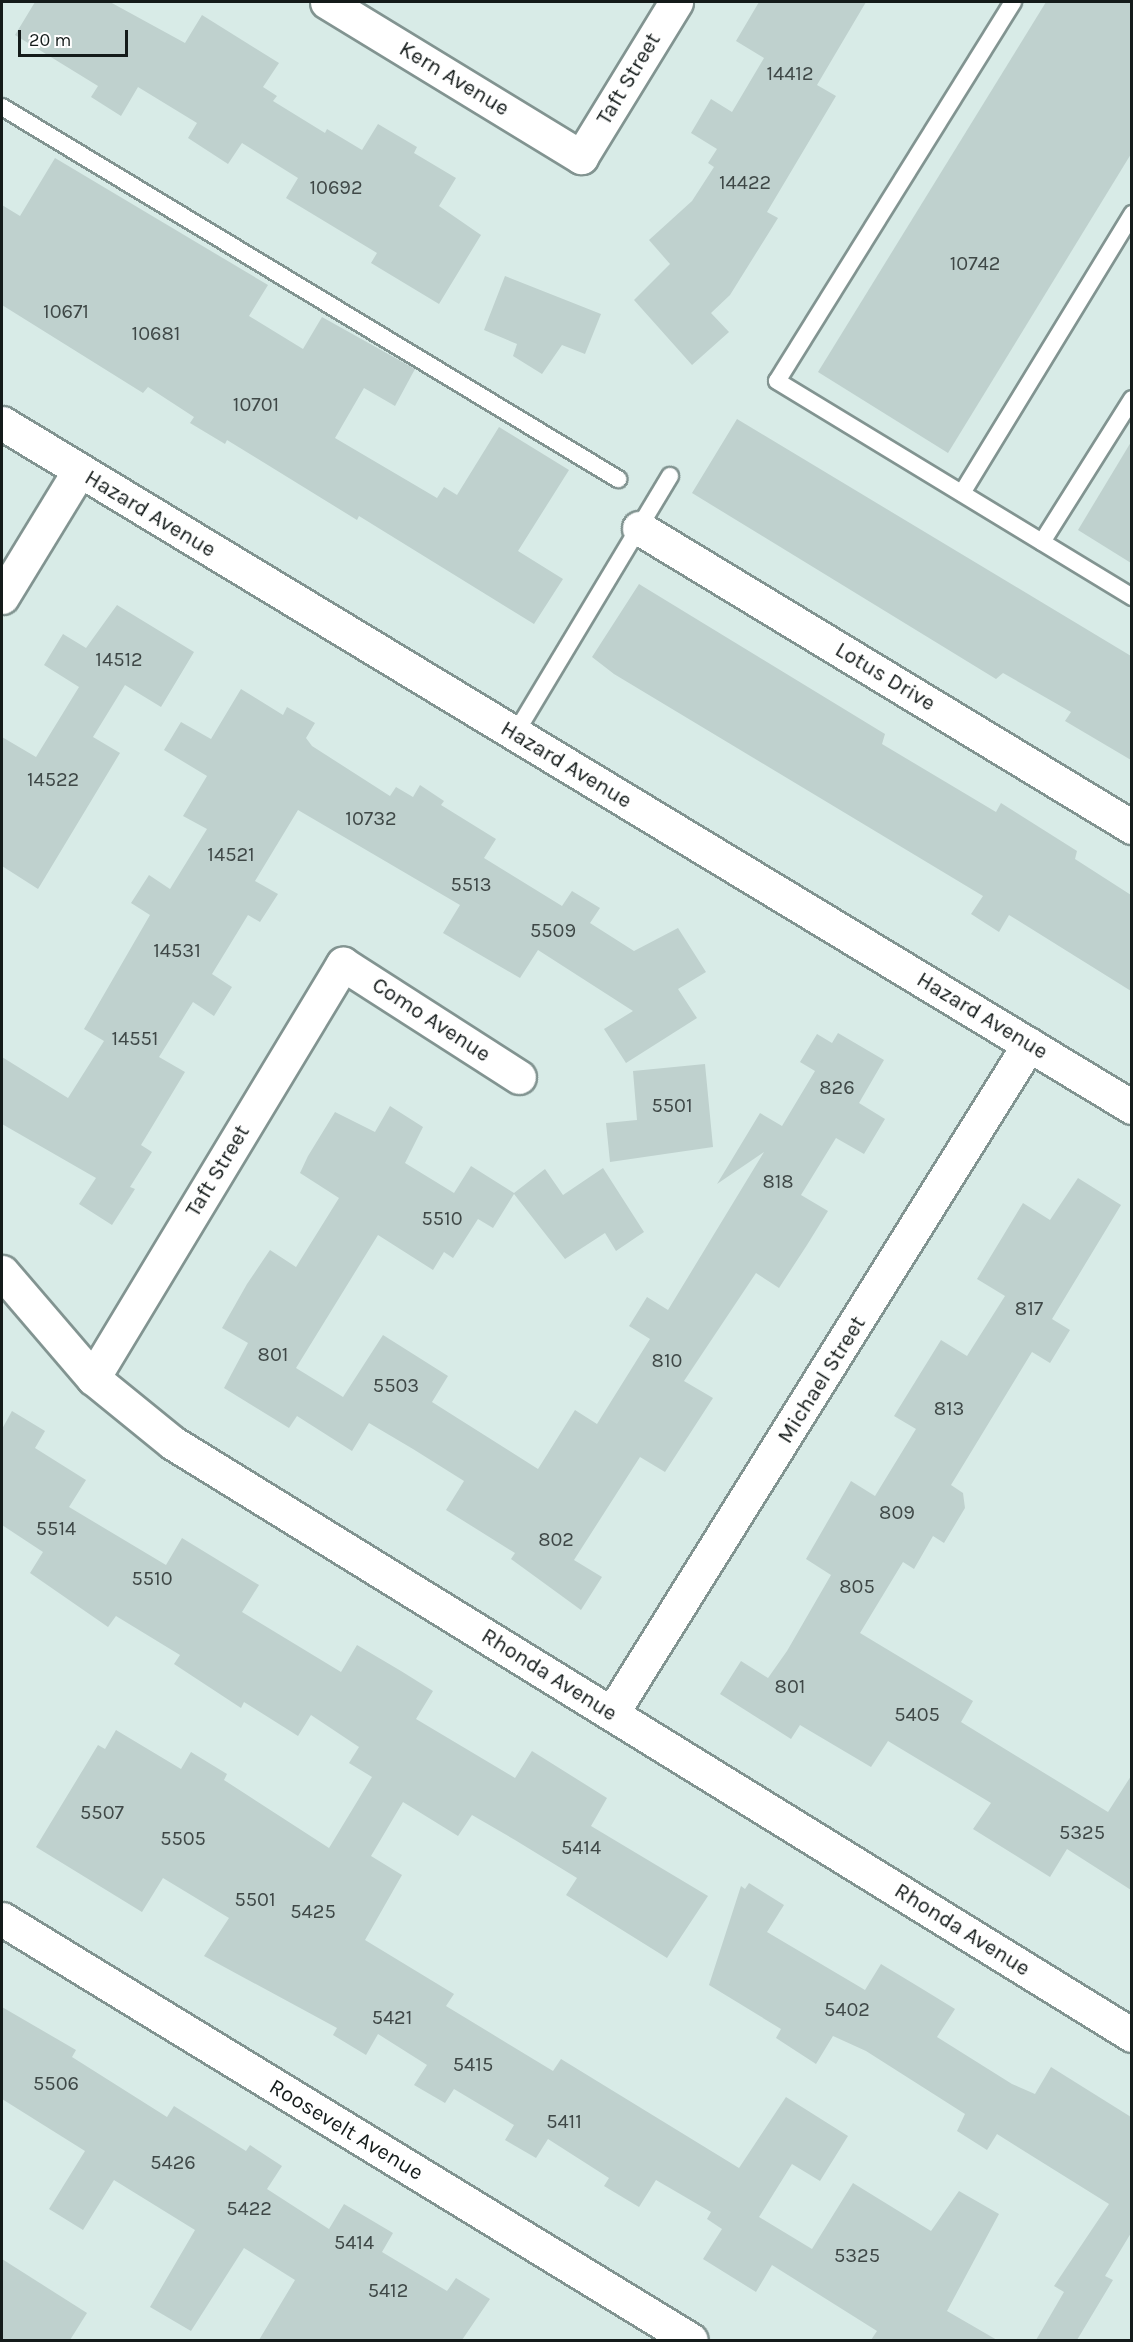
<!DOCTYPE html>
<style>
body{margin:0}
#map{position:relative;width:1133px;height:2342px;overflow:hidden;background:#d8ebe7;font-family:Karla,sans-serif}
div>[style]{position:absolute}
.building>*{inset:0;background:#bfd1ce}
.roads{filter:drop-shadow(2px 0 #829491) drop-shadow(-2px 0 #829491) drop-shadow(0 2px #829491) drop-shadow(0 -2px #829491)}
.lane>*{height:16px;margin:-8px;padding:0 8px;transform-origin:8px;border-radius:8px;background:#fff}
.street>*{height:33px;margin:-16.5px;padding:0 16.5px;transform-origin:16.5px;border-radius:16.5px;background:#fff}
.secondary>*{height:33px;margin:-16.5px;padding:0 16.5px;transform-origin:16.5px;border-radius:16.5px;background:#fff}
span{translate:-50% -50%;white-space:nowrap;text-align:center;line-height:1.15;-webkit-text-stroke:6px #fff;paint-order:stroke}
.number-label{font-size:20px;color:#3f4847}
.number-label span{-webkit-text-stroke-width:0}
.street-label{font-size:22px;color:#141b1a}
.frame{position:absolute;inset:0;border:3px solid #141b1a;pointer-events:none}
.scale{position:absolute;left:18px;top:30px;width:110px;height:27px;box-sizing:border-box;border:3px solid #141b1a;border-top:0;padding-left:8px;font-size:18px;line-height:21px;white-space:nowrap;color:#141b1a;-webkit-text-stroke:4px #fff;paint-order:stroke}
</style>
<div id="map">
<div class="building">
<div style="clip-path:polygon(35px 2px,110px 2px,185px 43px,202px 15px,279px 63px,263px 87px,277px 96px,273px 101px,325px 133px,327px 129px,362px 150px,378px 124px,417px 147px,414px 153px,456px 178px,439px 206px,481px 235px,439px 304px,371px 263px,377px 253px,286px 198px,298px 178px,242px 143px,228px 164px,188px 138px,197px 123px,138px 87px,121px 116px,91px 97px,98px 86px,15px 35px)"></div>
<div style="clip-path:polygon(759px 2px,866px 2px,817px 85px,836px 96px,767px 212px,778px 218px,730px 295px,711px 313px,729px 332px,692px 365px,634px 300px,670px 264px,649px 240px,692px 201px,714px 167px,708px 163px,717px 149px,691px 133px,711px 99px,732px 112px,764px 58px,736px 41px)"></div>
<div style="clip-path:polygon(1046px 2px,1131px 2px,1131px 154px,948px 453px,818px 372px)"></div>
<div style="clip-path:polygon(55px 158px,268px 285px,249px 316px,303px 349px,322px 317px,415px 369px,395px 406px,364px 388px,335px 438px,437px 498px,444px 487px,457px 495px,499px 427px,569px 470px,518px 551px,563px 579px,534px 624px,359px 516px,357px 520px,227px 440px,225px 444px,190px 423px,194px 417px,148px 387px,143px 393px,2px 305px,2px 205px,20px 216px)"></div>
<div style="clip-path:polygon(505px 276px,601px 314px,585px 354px,562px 345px,542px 374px,513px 356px,517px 344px,484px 330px)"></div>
<div style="clip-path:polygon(737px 419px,1131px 656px,1131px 760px,1065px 721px,1071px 712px,1003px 673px,996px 679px,692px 493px)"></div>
<div style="clip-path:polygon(1131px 442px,1131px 563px,1078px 530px)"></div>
<div style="clip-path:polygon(639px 584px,885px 734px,882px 744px,996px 812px,1001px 803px,1077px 851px,1075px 859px,1131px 895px,1131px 991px,1009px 915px,999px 932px,971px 914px,983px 896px,614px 674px,592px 657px)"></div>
<div style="clip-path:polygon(117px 605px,194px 652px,161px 707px,125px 685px,93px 737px,120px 753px,38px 889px,2px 866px,2px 737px,36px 757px,79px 687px,44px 665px,63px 634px,86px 648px)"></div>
<div style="clip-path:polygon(241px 689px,283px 715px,287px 707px,315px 723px,306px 738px,312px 746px,390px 796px,396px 787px,413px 797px,420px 785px,444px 801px,441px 805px,496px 839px,484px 858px,562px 906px,572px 891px,600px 908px,590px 923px,634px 951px,678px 928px,706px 972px,678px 989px,697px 1018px,626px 1063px,604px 1029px,633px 1011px,538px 950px,520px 978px,477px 953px,443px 933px,460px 905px,298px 810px,255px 881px,278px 894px,260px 922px,248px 915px,212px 974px,232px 987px,214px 1016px,193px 1002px,159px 1057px,185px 1072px,141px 1145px,152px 1152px,130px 1187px,135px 1189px,112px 1225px,79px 1204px,96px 1178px,2px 1124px,2px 1057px,68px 1098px,104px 1041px,84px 1029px,150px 915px,131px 903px,149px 875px,170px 889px,207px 829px,183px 816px,207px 776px,164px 750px,181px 722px,211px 739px)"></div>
<div style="clip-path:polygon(838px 1033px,884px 1060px,859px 1103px,885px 1119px,864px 1154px,836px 1138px,801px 1195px,828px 1211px,807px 1245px,779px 1288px,756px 1273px,684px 1381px,713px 1398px,665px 1472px,640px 1457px,574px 1560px,602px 1577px,581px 1610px,511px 1559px,515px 1553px,446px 1510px,464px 1481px,413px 1449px,369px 1423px,352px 1451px,297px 1416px,289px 1428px,224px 1388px,248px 1343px,222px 1328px,247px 1284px,270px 1250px,296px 1267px,339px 1198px,300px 1173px,308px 1156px,335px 1112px,375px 1132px,390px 1106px,423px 1127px,405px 1163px,454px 1193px,471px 1166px,514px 1193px,545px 1169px,563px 1195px,603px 1168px,644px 1232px,616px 1251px,605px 1233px,565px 1259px,514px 1194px,493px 1228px,478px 1219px,453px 1258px,444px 1252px,433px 1270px,378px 1235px,296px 1368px,343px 1397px,383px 1335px,448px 1376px,432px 1402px,538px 1469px,575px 1410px,597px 1424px,650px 1339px,629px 1326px,647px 1297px,668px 1310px,764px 1152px,717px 1184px,760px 1113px,782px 1126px,815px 1071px,800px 1062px,817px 1034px,832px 1043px)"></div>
<div style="clip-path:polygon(705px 1064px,713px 1147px,610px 1162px,606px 1123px,637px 1120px,633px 1071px)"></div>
<div style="clip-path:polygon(1078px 1178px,1121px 1205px,1052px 1319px,1070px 1330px,1050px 1363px,1032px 1352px,951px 1485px,963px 1493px,965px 1508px,944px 1543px,933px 1536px,914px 1569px,903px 1562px,860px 1633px,973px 1701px,961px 1722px,1108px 1812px,1131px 1776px,1131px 1890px,1067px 1849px,1050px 1877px,973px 1829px,991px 1803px,888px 1741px,871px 1767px,800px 1725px,791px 1739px,720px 1694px,741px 1661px,768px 1678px,787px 1651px,831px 1575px,806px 1559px,851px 1481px,875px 1496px,916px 1429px,894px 1416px,941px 1340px,967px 1356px,1005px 1296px,977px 1279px,1023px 1203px,1050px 1220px)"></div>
<div style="clip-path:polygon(12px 1411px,45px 1431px,35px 1448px,86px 1480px,69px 1507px,166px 1565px,182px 1538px,259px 1585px,242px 1612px,341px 1672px,357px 1645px,401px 1671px,433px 1691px,416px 1719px,515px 1778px,532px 1751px,607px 1798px,591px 1826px,708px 1896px,667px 1958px,566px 1895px,577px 1878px,515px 1840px,472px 1815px,458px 1836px,403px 1802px,371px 1856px,402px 1875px,365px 1940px,454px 1994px,446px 2006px,553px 2071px,561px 2059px,739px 2168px,786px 2097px,848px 2136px,820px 2181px,792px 2164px,759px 2217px,812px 2249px,853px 2183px,931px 2231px,959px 2191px,999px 2214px,947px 2311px,997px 2340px,871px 2340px,877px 2331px,772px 2265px,756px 2292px,703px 2259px,722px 2229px,707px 2219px,711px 2212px,656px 2180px,639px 2207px,604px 2186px,609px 2178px,548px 2139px,536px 2158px,505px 2140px,514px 2125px,454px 2089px,445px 2103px,414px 2085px,427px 2065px,378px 2034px,366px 2055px,333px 2035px,337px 2028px,204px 1956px,229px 1918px,163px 1878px,142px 1912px,36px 1847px,98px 1745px,105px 1749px,116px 1730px,181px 1769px,191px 1752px,227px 1774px,224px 1780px,329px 1848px,372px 1777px,349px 1763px,359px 1747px,311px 1715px,298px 1736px,244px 1702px,241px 1708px,174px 1664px,180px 1655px,116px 1616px,108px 1627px,30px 1573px,43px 1552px,2px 1525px,2px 1429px)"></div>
<div style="clip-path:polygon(749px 1883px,784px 1905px,767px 1932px,865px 1990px,881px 1964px,924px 1990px,955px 2009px,937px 2037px,1012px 2084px,1035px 2094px,1051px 2067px,1131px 2117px,1131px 2233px,1105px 2276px,1113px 2280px,1077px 2340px,1036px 2340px,1064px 2292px,1054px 2286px,1109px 2204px,997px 2134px,987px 2150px,957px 2131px,965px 2114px,866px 2051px,833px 2036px,816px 2064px,776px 2038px,781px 2029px,709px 1985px,741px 1886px,745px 1889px)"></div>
<div style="clip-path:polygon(2px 2007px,76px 2050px,72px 2057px,167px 2117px,174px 2106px,246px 2151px,250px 2145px,282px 2166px,267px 2189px,329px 2229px,344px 2204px,393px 2233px,382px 2252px,447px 2291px,456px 2278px,490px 2299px,462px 2340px,259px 2340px,295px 2280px,244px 2248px,191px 2331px,150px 2307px,195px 2230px,114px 2180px,83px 2230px,49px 2209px,85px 2151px,2px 2099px)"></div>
<div style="clip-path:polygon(2px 2259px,87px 2313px,70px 2340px,2px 2340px)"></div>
</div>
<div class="roads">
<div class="lane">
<div style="left:1013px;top:2px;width:446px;rotate:121.9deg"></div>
<div style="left:777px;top:381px;width:416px;rotate:31.3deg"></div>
<div style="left:2px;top:107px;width:720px;rotate:31.13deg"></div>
<div style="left:962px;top:493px;width:327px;rotate:-58.6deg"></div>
<div style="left:1042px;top:542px;width:169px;rotate:-57.8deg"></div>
<div style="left:515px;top:734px;width:301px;rotate:-59deg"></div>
</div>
<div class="street">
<div style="left:327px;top:2px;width:298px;rotate:31.4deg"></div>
<div style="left:581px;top:157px;width:182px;rotate:-58.5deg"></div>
<div style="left:639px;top:528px;width:577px;rotate:31.24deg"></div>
<div style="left:2px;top:597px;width:148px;rotate:-58.6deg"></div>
<div style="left:2px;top:1272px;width:140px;rotate:49.4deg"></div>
<div style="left:93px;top:1378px;width:103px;rotate:39.1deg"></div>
<div style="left:173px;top:1443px;width:1127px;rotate:31.69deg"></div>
<div style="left:93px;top:1378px;width:484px;rotate:-58.9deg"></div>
<div style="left:343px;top:964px;width:209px;rotate:32.7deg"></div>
<div style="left:612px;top:1713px;width:788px;rotate:-58.06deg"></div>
<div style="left:2px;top:1919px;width:807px;rotate:31.43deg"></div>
</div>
<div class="secondary">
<div style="left:2px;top:423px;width:1321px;rotate:31.19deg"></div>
</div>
</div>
<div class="number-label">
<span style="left:790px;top:73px">14412</span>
<span style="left:745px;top:182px">14422</span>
<span style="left:336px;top:187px">10692</span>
<span style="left:975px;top:263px">10742</span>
<span style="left:66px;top:311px">10671</span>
<span style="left:156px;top:333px">10681</span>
<span style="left:256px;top:404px">10701</span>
<span style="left:119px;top:659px">14512</span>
<span style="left:53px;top:779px">14522</span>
<span style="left:371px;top:818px">10732</span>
<span style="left:231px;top:854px">14521</span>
<span style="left:471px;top:884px">5513</span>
<span style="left:553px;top:930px">5509</span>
<span style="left:177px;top:950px">14531</span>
<span style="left:135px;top:1038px">14551</span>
<span style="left:837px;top:1087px">826</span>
<span style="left:672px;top:1105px">5501</span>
<span style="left:778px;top:1181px">818</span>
<span style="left:442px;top:1218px">5510</span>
<span style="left:1029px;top:1308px">817</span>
<span style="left:273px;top:1354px">801</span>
<span style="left:667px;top:1360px">810</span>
<span style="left:396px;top:1385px">5503</span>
<span style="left:949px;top:1408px">813</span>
<span style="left:897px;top:1512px">809</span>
<span style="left:56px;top:1528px">5514</span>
<span style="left:556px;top:1539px">802</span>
<span style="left:152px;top:1578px">5510</span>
<span style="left:857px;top:1586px">805</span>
<span style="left:790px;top:1686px">801</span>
<span style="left:917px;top:1714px">5405</span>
<span style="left:102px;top:1812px">5507</span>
<span style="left:1082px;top:1832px">5325</span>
<span style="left:183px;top:1838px">5505</span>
<span style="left:581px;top:1847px">5414</span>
<span style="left:255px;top:1899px">5501</span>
<span style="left:313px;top:1911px">5425</span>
<span style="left:847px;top:2009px">5402</span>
<span style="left:392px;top:2017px">5421</span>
<span style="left:473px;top:2064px">5415</span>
<span style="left:56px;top:2083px">5506</span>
<span style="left:564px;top:2121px">5411</span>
<span style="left:173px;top:2162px">5426</span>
<span style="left:249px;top:2208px">5422</span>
<span style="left:354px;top:2242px">5414</span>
<span style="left:857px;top:2255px">5325</span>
<span style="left:388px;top:2290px">5412</span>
</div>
<div class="street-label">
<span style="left:454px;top:79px;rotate:31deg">Kern Avenue</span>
<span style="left:629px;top:79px;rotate:-59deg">Taft Street</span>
<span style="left:150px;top:514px;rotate:31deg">Hazard Avenue</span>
<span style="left:885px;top:677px;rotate:31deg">Lotus Drive</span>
<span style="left:566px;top:765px;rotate:31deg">Hazard Avenue</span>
<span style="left:982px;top:1016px;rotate:31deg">Hazard Avenue</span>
<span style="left:431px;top:1020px;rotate:33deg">Como Avenue</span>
<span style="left:218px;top:1171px;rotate:-59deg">Taft Street</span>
<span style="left:822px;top:1380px;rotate:-58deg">Michael Street</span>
<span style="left:549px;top:1675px;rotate:32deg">Rhonda Avenue</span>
<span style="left:962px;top:1930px;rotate:32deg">Rhonda Avenue</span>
<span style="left:346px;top:2130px;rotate:31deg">Roosevelt Avenue</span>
</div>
<div class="frame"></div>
<div class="scale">20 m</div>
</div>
